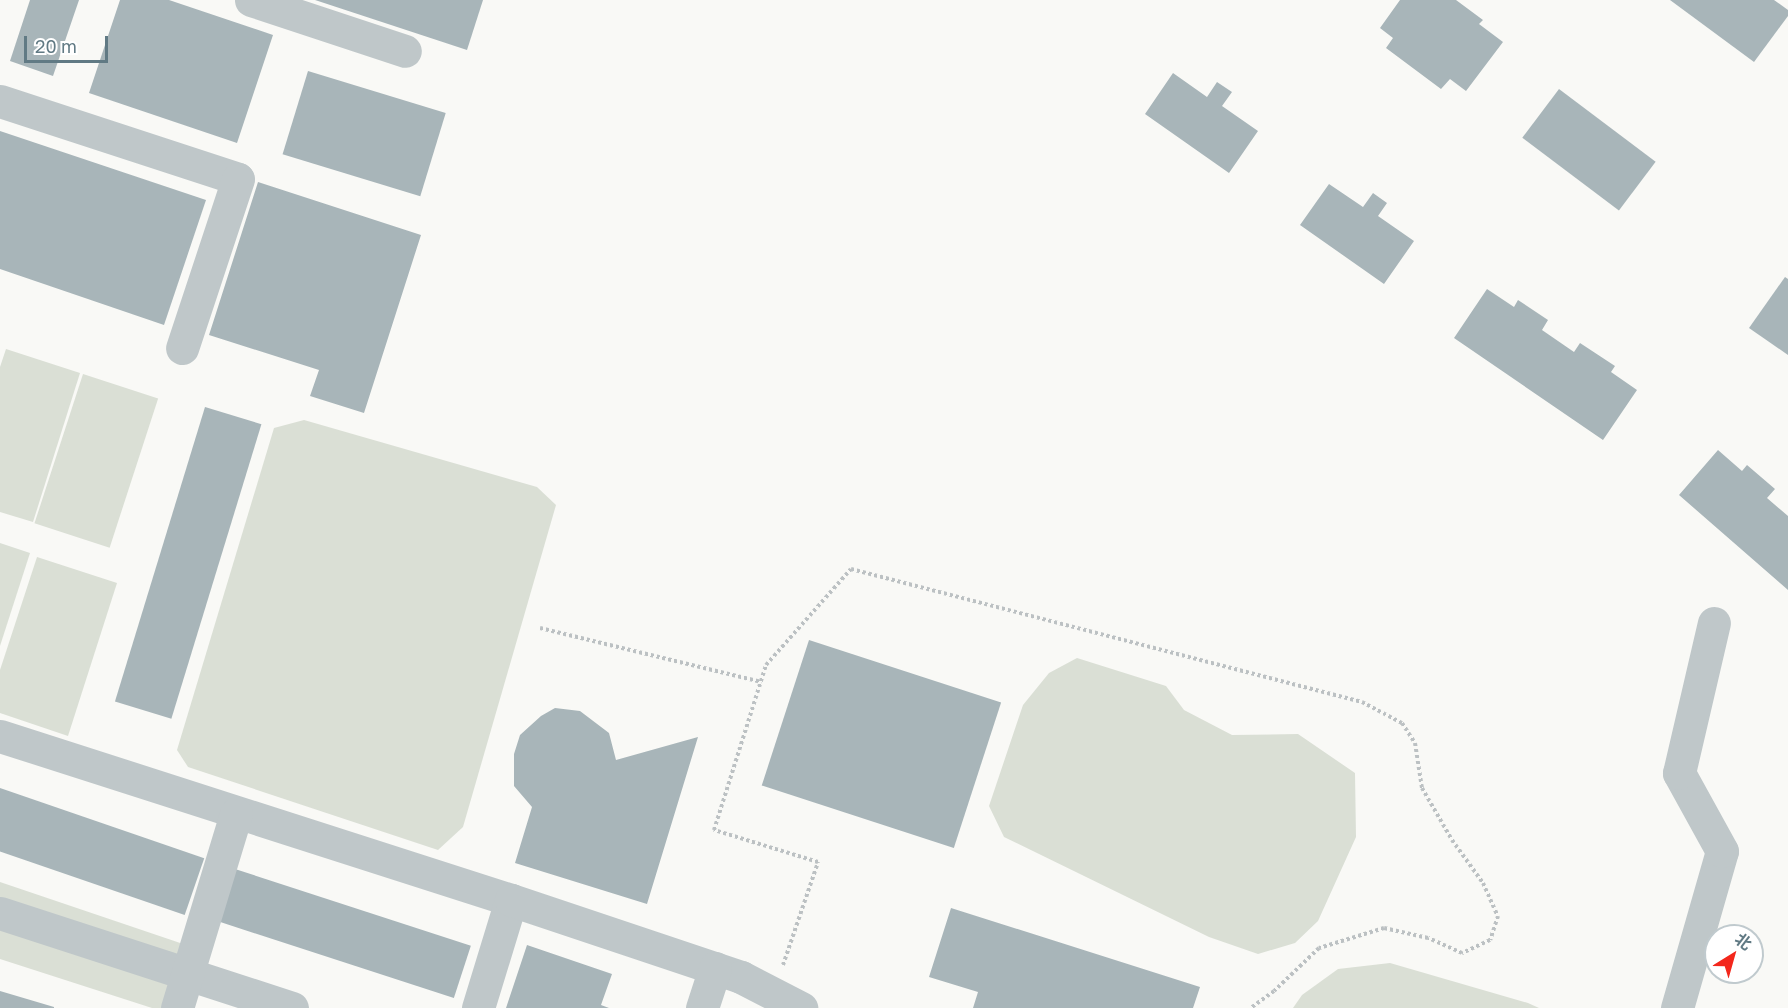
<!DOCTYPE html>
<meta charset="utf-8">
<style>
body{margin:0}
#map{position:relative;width:1788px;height:1008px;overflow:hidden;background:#f9f9f6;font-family:"Golos Text","Noto Sans SC",sans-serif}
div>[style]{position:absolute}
.green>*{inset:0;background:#dadfd5;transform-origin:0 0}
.building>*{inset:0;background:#a8b5b9;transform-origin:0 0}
.path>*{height:4px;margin-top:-2px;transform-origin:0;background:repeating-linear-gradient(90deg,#bcc1c3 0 3px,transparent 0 6px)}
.minor>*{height:33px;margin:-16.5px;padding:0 16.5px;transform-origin:16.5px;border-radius:16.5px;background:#bfc7c9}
span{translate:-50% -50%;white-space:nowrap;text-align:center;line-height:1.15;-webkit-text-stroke:6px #fff;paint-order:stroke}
.north{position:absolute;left:1704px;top:924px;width:60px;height:60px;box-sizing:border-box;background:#fff;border:2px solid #c0cace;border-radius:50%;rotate:37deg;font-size:16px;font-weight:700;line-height:24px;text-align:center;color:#617a84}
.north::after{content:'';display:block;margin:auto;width:21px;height:27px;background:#f3271c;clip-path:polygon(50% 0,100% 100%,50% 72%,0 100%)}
.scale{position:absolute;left:24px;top:36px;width:84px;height:27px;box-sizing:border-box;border:3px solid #617a84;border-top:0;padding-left:8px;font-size:18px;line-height:21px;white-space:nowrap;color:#617a84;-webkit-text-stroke:4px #fff;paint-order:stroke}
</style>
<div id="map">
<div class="green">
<div style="clip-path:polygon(6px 349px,80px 373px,33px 522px,0 512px,0 367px)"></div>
<div style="left:83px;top:374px;width:79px;height:157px;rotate:18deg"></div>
<div style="clip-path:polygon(304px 420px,537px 487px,556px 505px,463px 827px,438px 850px,188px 767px,177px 750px,274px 428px)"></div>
<div style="clip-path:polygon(0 543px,30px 553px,0 646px)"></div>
<div style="clip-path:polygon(37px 557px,117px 583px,68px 736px,0 713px,0 670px)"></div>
<div style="clip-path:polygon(1077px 658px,1166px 686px,1184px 710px,1232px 735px,1298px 734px,1355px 773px,1356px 837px,1318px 921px,1295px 943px,1258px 954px,1209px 937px,1004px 837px,989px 806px,1023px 705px,1049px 673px)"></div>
<div style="clip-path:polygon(0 882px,195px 948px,177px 1008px,152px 1008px,0 959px)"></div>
<div style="clip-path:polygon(1390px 963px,1528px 1003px,1539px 1008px,1293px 1008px,1302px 995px,1338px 969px)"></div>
</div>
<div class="building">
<div style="clip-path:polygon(30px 0,79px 0,53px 76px,10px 61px)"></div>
<div style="clip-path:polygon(120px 0,169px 0,273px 35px,237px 143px,89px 93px)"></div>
<div style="clip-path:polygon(315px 0,483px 0,467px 50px)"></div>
<div style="clip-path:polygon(1400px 0,1456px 0,1483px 20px,1479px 24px,1503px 42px,1466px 91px,1450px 79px,1441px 89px,1386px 48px,1393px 38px,1380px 28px)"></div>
<div style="clip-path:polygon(1670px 0,1774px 0,1788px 10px,1788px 16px,1754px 62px)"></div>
<div style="left:308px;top:71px;width:144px;height:87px;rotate:17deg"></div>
<div style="clip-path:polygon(1173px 73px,1207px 97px,1217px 82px,1232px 92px,1222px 106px,1258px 131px,1229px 173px,1145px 114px)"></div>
<div style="left:1559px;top:89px;width:121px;height:61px;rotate:37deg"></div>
<div style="clip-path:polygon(0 131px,206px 200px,164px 325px,0 269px)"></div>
<div style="clip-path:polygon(258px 182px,421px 235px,364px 413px,310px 396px,319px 370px,209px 335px)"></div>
<div style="clip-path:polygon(1329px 184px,1363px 207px,1373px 193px,1387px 203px,1378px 216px,1414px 241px,1384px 284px,1300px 225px)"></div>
<div style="clip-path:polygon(1785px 277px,1788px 279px,1788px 355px,1749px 328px)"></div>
<div style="clip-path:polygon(1487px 289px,1514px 307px,1518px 300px,1548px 320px,1542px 330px,1574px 352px,1580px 343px,1615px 366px,1611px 372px,1637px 390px,1603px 440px,1454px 338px)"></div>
<div style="left:205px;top:407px;width:59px;height:308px;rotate:17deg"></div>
<div style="clip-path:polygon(1718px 450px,1742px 471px,1747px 465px,1775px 489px,1767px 498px,1788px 516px,1788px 590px,1679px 495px)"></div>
<div style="left:809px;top:640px;width:202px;height:153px;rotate:18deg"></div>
<div style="clip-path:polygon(555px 708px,580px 711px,609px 733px,616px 760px,698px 737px,647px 904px,515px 863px,532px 807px,514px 786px,514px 754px,520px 735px,541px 716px)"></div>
<div style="left:0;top:788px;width:216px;height:60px;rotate:19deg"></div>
<div style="left:235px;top:869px;width:248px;height:55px;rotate:18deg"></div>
<div style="clip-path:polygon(951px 908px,1200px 987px,1193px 1008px,973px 1008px,978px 992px,929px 977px)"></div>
<div style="clip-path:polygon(527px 945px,612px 974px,601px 1005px,609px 1008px,506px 1008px)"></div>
<div style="clip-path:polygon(0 991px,54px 1007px,54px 1008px,0 1008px)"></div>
</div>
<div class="path">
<div style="left:540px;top:628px;width:228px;rotate:13.7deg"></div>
<div style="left:783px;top:965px;width:109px;rotate:-71.2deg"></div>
<div style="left:818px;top:862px;width:109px;rotate:-162.9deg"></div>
<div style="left:714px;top:830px;width:173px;rotate:-72.5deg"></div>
<div style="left:766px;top:665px;width:128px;rotate:-48.5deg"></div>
<div style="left:851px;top:569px;width:528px;rotate:14.59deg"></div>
<div style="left:1362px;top:702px;width:45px;rotate:27.7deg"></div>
<div style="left:1402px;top:723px;width:24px;rotate:57deg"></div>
<div style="left:1415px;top:743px;width:46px;rotate:81.2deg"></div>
<div style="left:1422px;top:788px;width:60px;rotate:60deg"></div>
<div style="left:1452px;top:840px;width:53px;rotate:54.2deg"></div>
<div style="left:1483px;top:883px;width:36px;rotate:66deg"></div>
<div style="left:1498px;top:916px;width:25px;rotate:108deg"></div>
<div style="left:1490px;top:940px;width:31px;rotate:155deg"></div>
<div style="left:1462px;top:953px;width:37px;rotate:-156deg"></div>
<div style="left:1428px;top:938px;width:45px;rotate:-167.2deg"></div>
<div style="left:1384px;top:928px;width:68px;rotate:162.9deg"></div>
<div style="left:1319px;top:948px;width:62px;rotate:136.3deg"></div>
<div style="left:1274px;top:991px;width:29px;rotate:144deg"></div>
</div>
<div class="minor">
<div style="left:251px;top:0;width:162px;rotate:18.3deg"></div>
<div style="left:0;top:101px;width:250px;rotate:18.1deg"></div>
<div style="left:238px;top:179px;width:178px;rotate:108.3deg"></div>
<div style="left:0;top:736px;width:537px;rotate:17.79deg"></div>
<div style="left:511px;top:900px;width:113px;rotate:107deg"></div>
<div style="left:511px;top:900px;width:243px;rotate:18.5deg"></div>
<div style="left:741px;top:977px;width:68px;rotate:27.3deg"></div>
<div style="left:0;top:913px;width:307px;rotate:18deg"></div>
<div style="left:177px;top:1008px;width:203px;rotate:-73.1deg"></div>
<div style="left:702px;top:1008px;width:42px;rotate:-72deg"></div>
<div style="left:1677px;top:1008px;width:163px;rotate:-74deg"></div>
<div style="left:1722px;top:851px;width:89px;rotate:-118.9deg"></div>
<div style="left:1679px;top:773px;width:154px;rotate:-76.9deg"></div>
</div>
<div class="north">北</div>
<div class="scale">20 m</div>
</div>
